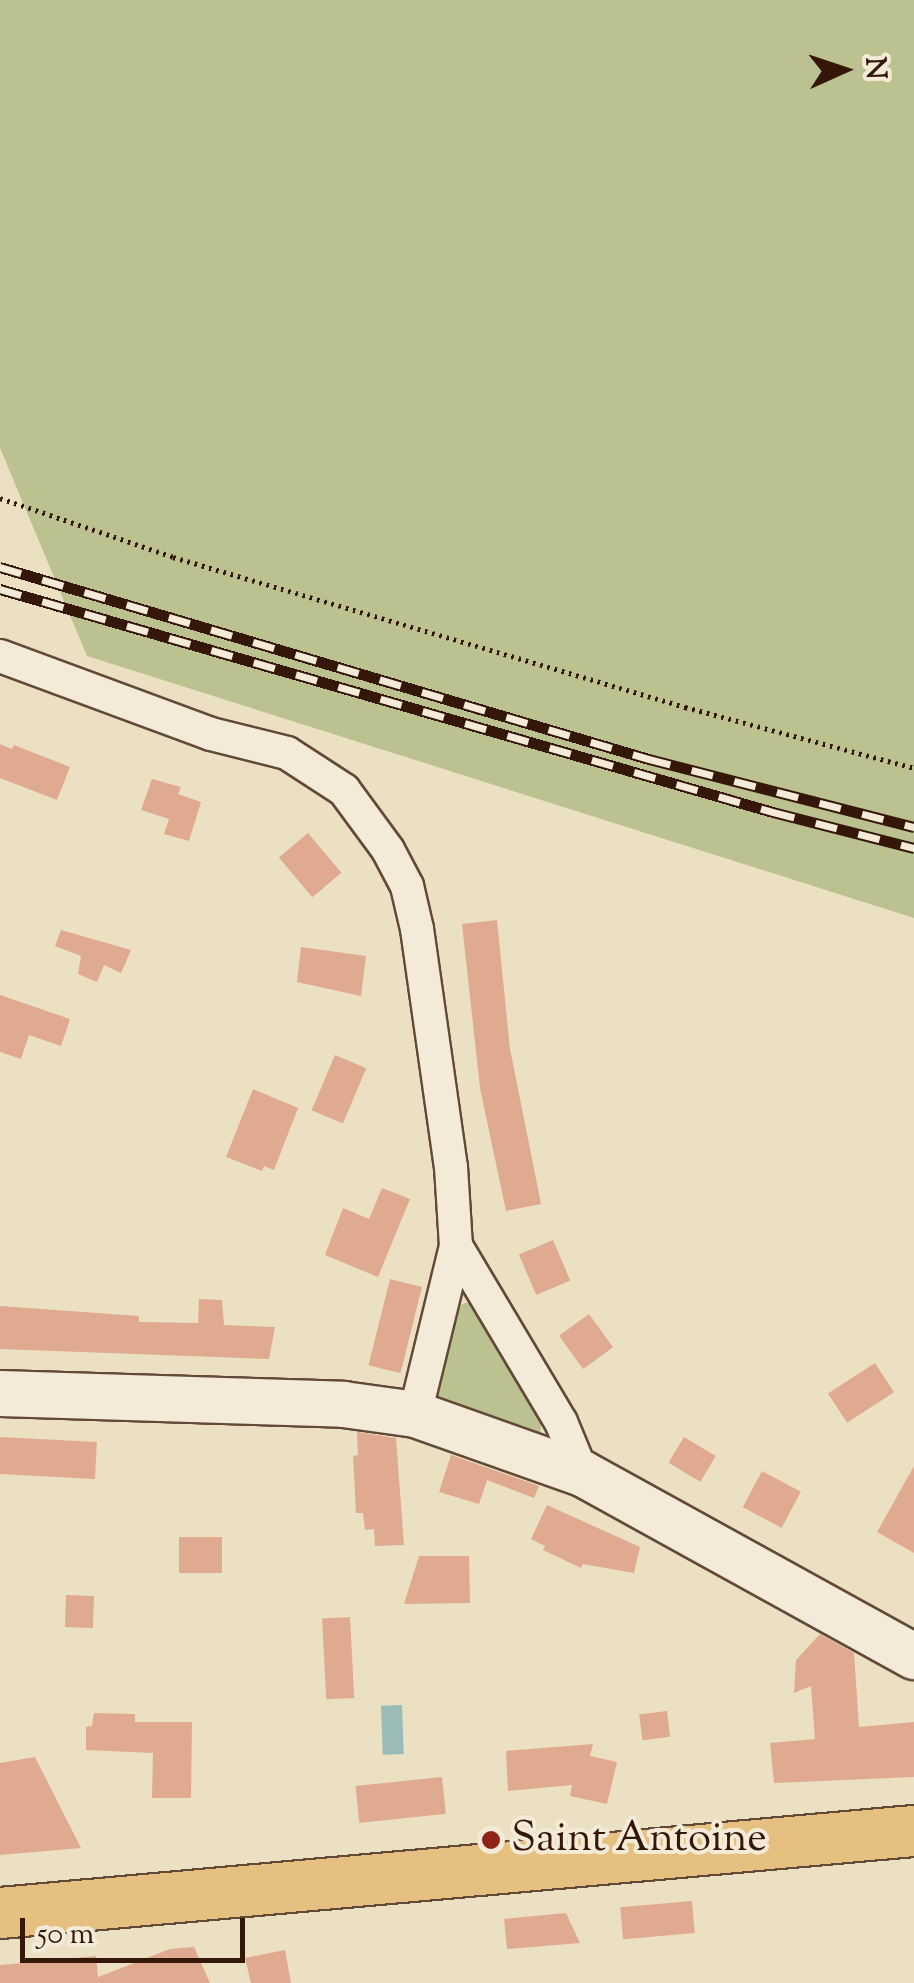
<!DOCTYPE html>
<style>
body{margin:0}
#map{position:relative;width:914px;height:1983px;overflow:hidden;background:#ece0c2;font-family:"Sorts Mill Goudy",serif}
div>[style]{position:absolute}
.green>*{inset:0;background:#bcc190}
.water>*{inset:0;background:#9abbba;transform-origin:0 0}
.building>*{inset:0;background:#dfaa8f;transform-origin:0 0}
.path>*{height:5px;margin-top:-2.5px;transform-origin:0;background:repeating-linear-gradient(90deg,#35170a 0 2.5px,transparent 0 7.5px)}
.roads{filter:drop-shadow(2px 0 #634938) drop-shadow(-2px 0 #634938) drop-shadow(0 2px #634938) drop-shadow(0 -2px #634938)}
.street>*{height:32px;margin:-16px;padding:0 16px;transform-origin:16px;border-radius:16px;background:#f3ebd7}
.secondary>*{height:45px;margin:-22.5px;padding:0 22.5px;transform-origin:22.5px;border-radius:22.5px;background:#f3ebd7}
.primary>*{height:50px;margin:-25px;padding:0 25px;transform-origin:25px;border-radius:25px;background:#e6c081}
.rail>*{height:11px;margin-top:-5.5px;transform-origin:0;background:repeating-linear-gradient(90deg,#f3ebd7 0 22px,#35170a 0 44px);box-sizing:border-box;border-block:2px solid #35170a}
.dots>*{width:28px;height:28px;translate:-50% -50%;box-sizing:border-box;border:5px solid #f3ebd7;border-radius:50%}
span{translate:-50% -50%;white-space:nowrap;text-align:center;line-height:1.15;-webkit-text-stroke:8px #f3ebd7;paint-order:stroke}
.poi-label{font-size:42px;color:#35170a}
.left{translate:0 -50%;text-align:left}
.north{position:absolute;left:794px;top:20px;width:100px;height:100px;-webkit-text-stroke:8px #f3ebd7;paint-order:stroke;rotate:87deg;font-size:28px;font-weight:700;line-height:40px;text-align:center;color:#35170a}
.north::after{content:'';display:block;margin:auto;width:35px;height:45px;background:#35170a;clip-path:polygon(50% 0,100% 100%,50% 72%,0 100%)}
.scale{position:absolute;left:20px;top:1918px;width:225px;height:45px;box-sizing:border-box;border:5px solid #35170a;border-top:0;padding-left:12px;font-size:30px;line-height:35px;white-space:nowrap;color:#35170a;-webkit-text-stroke:8px #f3ebd7;paint-order:stroke}
</style>
<div id="map">
<div class="green">
<div style="clip-path:polygon(0 0,914px 0,914px 918px,87px 656px,0 448px)"></div>
<div style="clip-path:polygon(465px 1303px,474px 1303px,542px 1415px,540px 1437px,437px 1399px,451px 1326px,457px 1307px)"></div>
</div>
<div class="water">
<div style="left:402px;top:1705px;width:49px;height:21px;rotate:88deg"></div>
</div>
<div class="building">
<div style="clip-path:polygon(0 744px,12px 749px,14px 745px,70px 767px,57px 800px,0 778px)"></div>
<div style="clip-path:polygon(152px 779px,181px 787px,178px 794px,201px 802px,189px 841px,164px 834px,169px 819px,141px 810px)"></div>
<div style="left:308px;top:833px;width:52px;height:38px;rotate:50deg"></div>
<div style="clip-path:polygon(497px 920px,510px 1049px,541px 1204px,506px 1211px,480px 1088px,462px 924px)"></div>
<div style="clip-path:polygon(61px 930px,131px 950px,121px 973px,104px 965px,97px 982px,78px 974px,81px 956px,55px 946px)"></div>
<div style="clip-path:polygon(301px 947px,366px 956px,361px 996px,297px 982px)"></div>
<div style="clip-path:polygon(0 995px,70px 1019px,61px 1046px,29px 1035px,21px 1059px,0 1052px)"></div>
<div style="left:335px;top:1055px;width:34px;height:60px;rotate:23deg"></div>
<div style="clip-path:polygon(253px 1089px,298px 1108px,274px 1170px,264px 1166px,262px 1171px,226px 1157px)"></div>
<div style="clip-path:polygon(382px 1188px,410px 1199px,378px 1277px,325px 1255px,343px 1208px,369px 1219px)"></div>
<div style="left:553px;top:1240px;width:44px;height:37px;rotate:67deg"></div>
<div style="left:390px;top:1279px;width:33px;height:89px;rotate:14deg"></div>
<div style="clip-path:polygon(199px 1299px,222px 1300px,224px 1325px,275px 1327px,269px 1359px,0 1349px,0 1306px,139px 1316px,139px 1322px,198px 1323px)"></div>
<div style="left:589px;top:1314px;width:41px;height:37px;rotate:54deg"></div>
<div style="left:875px;top:1363px;width:35px;height:56px;rotate:57deg"></div>
<div style="clip-path:polygon(357px 1432px,396px 1438px,404px 1545px,375px 1546px,374px 1529px,365px 1530px,363px 1513px,356px 1513px,353px 1456px,358px 1455px)"></div>
<div style="left:0;top:1437px;width:97px;height:37px;rotate:3deg"></div>
<div style="left:684px;top:1437px;width:37px;height:30px;rotate:31deg"></div>
<div style="clip-path:polygon(451px 1455px,539px 1486px,534px 1498px,487px 1480px,479px 1504px,439px 1492px)"></div>
<div style="clip-path:polygon(914px 1466px,914px 1553px,877px 1532px)"></div>
<div style="left:762px;top:1471px;width:44px;height:41px;rotate:28deg"></div>
<div style="clip-path:polygon(547px 1505px,640px 1547px,634px 1573px,583px 1564px,581px 1568px,543px 1550px,545px 1546px,531px 1539px)"></div>
<div style="left:179px;top:1537px;width:43px;height:36px"></div>
<div style="clip-path:polygon(419px 1556px,469px 1556px,470px 1603px,404px 1604px)"></div>
<div style="left:94px;top:1596px;width:32px;height:28px;rotate:92deg"></div>
<div style="left:350px;top:1617px;width:81px;height:28px;rotate:87deg"></div>
<div style="clip-path:polygon(820px 1634px,854px 1653px,859px 1727px,914px 1722px,914px 1777px,774px 1783px,770px 1743px,815px 1739px,811px 1686px,794px 1693px,796px 1660px)"></div>
<div style="left:667px;top:1711px;width:26px;height:28px;rotate:83deg"></div>
<div style="clip-path:polygon(94px 1713px,135px 1714px,135px 1722px,192px 1722px,191px 1798px,152px 1798px,153px 1753px,86px 1750px,86px 1727px,92px 1726px)"></div>
<div style="clip-path:polygon(593px 1744px,590px 1756px,617px 1762px,607px 1804px,570px 1796px,572px 1785px,508px 1791px,506px 1751px)"></div>
<div style="clip-path:polygon(35px 1757px,81px 1848px,0 1855px,0 1763px)"></div>
<div style="left:442px;top:1777px;width:37px;height:87px;rotate:84deg"></div>
<div style="left:692px;top:1901px;width:32px;height:72px;rotate:85deg"></div>
<div style="clip-path:polygon(566px 1913px,580px 1943px,507px 1949px,504px 1919px)"></div>
<div style="clip-path:polygon(194px 1947px,210px 1983px,0 1983px,0 1965px,96px 1956px,98px 1977px,170px 1949px)"></div>
<div style="clip-path:polygon(285px 1950px,291px 1983px,251px 1983px,245px 1958px)"></div>
</div>
<div class="path">
<div style="left:0;top:498px;width:183px;rotate:18.8deg"></div>
<div style="left:173px;top:557px;width:534px;rotate:16.33deg"></div>
<div style="left:685px;top:707px;width:237px;rotate:14.9deg"></div>
</div>
<div class="roads">
<div class="street">
<div style="left:0;top:656px;width:225px;rotate:20.3deg"></div>
<div style="left:211px;top:734px;width:78px;rotate:14deg"></div>
<div style="left:287px;top:753px;width:68px;rotate:33deg"></div>
<div style="left:344px;top:790px;width:74px;rotate:53.7deg"></div>
<div style="left:388px;top:850px;width:41px;rotate:62.2deg"></div>
<div style="left:407px;top:886px;width:44px;rotate:76.9deg"></div>
<div style="left:417px;top:929px;width:240px;rotate:81.9deg"></div>
<div style="left:451px;top:1167px;width:79px;rotate:86.4deg"></div>
<div style="left:456px;top:1246px;width:173px;rotate:103.7deg"></div>
<div style="left:456px;top:1246px;width:205px;rotate:59.2deg"></div>
<div style="left:561px;top:1422px;width:55px;rotate:67.6deg"></div>
</div>
<div class="secondary">
<div style="left:0;top:1393px;width:343px;rotate:1.8deg"></div>
<div style="left:343px;top:1404px;width:73px;rotate:7.9deg"></div>
<div style="left:415px;top:1414px;width:177px;rotate:19.5deg"></div>
<div style="left:582px;top:1473px;width:379px;rotate:28.9deg"></div>
</div>
<div class="primary">
<div style="left:0;top:1913px;width:918px;rotate:-5.13deg"></div>
</div>
</div>
<div class="rail">
<div style="left:0;top:567px;width:677px;rotate:16.48deg"></div>
<div style="left:649px;top:759px;width:274px;rotate:14.4deg"></div>
<div style="left:0;top:589px;width:805px;rotate:16.09deg"></div>
<div style="left:773px;top:812px;width:146px;rotate:14.3deg"></div>
</div>
<div class="dots">
<div style="left:491px;top:1840px;background:#8f2418"></div>
</div>
<div class="poi-label">
<span class="left" style="left:511px;top:1840px">Saint Antoine</span>
</div>
<div class="north">N</div>
<div class="scale">50 m</div>
</div>
